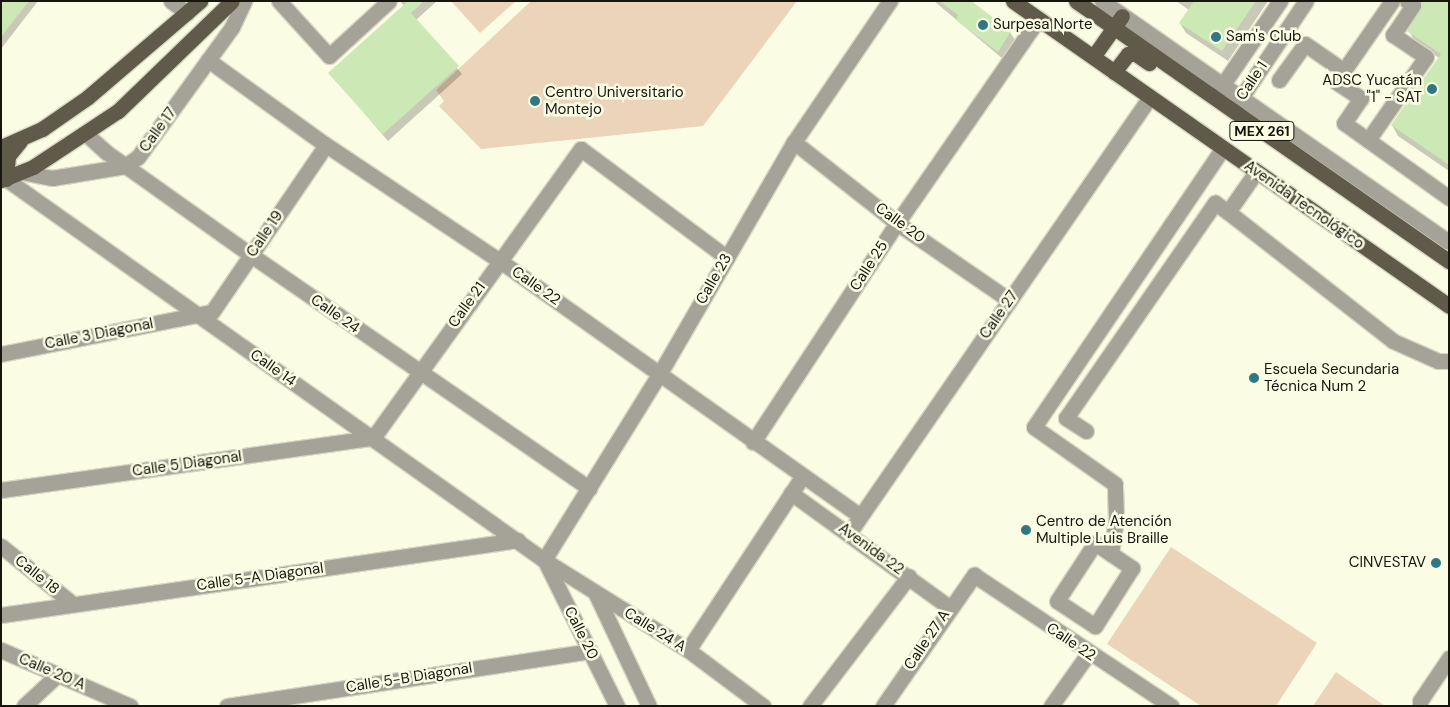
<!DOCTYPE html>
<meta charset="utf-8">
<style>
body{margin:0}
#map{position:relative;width:1450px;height:707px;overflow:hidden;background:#fafce4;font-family:"DM Sans",sans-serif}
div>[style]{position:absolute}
.green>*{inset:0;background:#ebd4b9}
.shadow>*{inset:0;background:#0003}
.building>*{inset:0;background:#cce8b4}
.roads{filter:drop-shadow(1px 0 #d6d7c2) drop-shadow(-1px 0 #d6d7c2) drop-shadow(0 1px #d6d7c2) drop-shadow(0 -1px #d6d7c2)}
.minor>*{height:15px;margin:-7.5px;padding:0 7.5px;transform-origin:7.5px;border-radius:7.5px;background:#a5a298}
.major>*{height:15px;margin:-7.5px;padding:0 7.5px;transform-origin:7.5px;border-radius:7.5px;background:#5f5a49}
.dots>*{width:14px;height:14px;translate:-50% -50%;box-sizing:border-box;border:2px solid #fafce4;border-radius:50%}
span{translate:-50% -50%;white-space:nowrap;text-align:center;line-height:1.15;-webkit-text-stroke:5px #fafce4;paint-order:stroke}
.shield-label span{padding:1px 4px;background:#fafce4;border:1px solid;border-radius:4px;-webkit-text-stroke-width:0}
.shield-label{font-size:14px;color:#16160e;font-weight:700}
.poi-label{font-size:15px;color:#16160e}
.left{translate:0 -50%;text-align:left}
.right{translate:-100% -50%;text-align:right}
.street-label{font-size:15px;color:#16160e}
.frame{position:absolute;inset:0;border:2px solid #16160e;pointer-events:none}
</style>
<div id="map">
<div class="green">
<div style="clip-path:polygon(451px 1px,516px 1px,480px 33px)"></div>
<div style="clip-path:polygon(531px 1px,797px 1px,703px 126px,481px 149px,439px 106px,444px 101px,436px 90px)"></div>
<div style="clip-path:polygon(1171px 547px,1317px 643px,1276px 706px,1201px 706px,1107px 644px)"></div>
<div style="clip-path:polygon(1336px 672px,1385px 706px,1313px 706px)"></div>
</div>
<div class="shadow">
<div style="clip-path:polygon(1px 1px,38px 1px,1px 49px)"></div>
<div style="clip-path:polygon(400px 1px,437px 1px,416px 20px,462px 74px,388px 141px,330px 73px,404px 6px)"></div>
<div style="clip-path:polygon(934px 1px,967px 1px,1010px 32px,1015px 40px,1003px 59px)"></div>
<div style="clip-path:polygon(1176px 1px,1268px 1px,1228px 61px,1186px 33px,1180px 23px,1189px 10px)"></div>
<div style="clip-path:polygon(1426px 1px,1449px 1px,1449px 171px,1398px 136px,1392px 125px,1439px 58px,1415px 41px,1409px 31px)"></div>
</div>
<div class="building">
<div style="clip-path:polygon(1px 1px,29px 1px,1px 37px)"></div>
<div style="clip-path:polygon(408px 1px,424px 1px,411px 13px,459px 66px,383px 134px,328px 73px)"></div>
<div style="clip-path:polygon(939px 1px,971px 1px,1011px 31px,998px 52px,956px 20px,958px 15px)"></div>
<div style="clip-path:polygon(1194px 1px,1256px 1px,1222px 51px,1179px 23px)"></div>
<div style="clip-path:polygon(1422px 1px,1449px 1px,1449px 165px,1391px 125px,1441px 54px,1407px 31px,1421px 10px)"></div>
</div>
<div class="roads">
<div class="minor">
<div style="left:171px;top:1px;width:20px;rotate:37deg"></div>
<div style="left:279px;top:1px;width:74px;rotate:47.7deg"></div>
<div style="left:329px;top:56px;width:81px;rotate:-42.5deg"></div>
<div style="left:1102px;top:1px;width:422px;rotate:34.8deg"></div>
<div style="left:1392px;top:1px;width:98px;rotate:124.7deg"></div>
<div style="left:1336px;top:82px;width:30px;rotate:33deg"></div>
<div style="left:1361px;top:98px;width:30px;rotate:124deg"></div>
<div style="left:1344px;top:123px;width:129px;rotate:35.5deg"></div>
<div style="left:208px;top:60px;width:145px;rotate:35.8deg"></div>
<div style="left:326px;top:145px;width:209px;rotate:33.7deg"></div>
<div style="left:500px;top:261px;width:441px;rotate:35.3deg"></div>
<div style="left:1279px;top:80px;width:44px;rotate:-54.2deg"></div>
<div style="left:1305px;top:44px;width:47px;rotate:34.7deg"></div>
<div style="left:1217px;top:93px;width:112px;rotate:-55.6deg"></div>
<div style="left:1236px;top:105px;width:125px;rotate:-56.1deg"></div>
<div style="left:86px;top:134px;width:27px;rotate:42deg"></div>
<div style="left:106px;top:152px;width:178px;rotate:35.4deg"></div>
<div style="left:251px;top:255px;width:411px;rotate:34.6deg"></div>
<div style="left:1368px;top:140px;width:101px;rotate:-55.1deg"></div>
<div style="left:1426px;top:57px;width:40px;rotate:-146deg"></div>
<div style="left:1393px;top:35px;width:36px;rotate:-56deg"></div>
<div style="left:1413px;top:5px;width:7px;rotate:-146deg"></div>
<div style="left:794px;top:142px;width:131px;rotate:38.2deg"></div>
<div style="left:897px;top:223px;width:136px;rotate:34.5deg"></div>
<div style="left:21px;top:172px;width:32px;rotate:11deg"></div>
<div style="left:52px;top:178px;width:74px;rotate:-9.3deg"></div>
<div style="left:125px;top:166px;width:16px;rotate:-35deg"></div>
<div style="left:138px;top:157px;width:160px;rotate:-54.1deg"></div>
<div style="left:232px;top:27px;width:29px;rotate:-65deg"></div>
<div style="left:1256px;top:172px;width:49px;rotate:125deg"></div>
<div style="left:1228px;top:212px;width:209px;rotate:38deg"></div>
<div style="left:1393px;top:341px;width:49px;rotate:24deg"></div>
<div style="left:1438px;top:361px;width:11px"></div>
<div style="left:1px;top:179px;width:5px"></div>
<div style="left:6px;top:179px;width:659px;rotate:35.31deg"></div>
<div style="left:544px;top:560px;width:170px;rotate:32deg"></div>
<div style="left:688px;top:650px;width:94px;rotate:36.7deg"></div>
<div style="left:1px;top:354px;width:215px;rotate:-11.3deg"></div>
<div style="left:212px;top:312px;width:202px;rotate:-55.7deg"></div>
<div style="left:1086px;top:431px;width:24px;rotate:-147deg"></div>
<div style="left:1066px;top:418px;width:262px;rotate:-55.3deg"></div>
<div style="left:1215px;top:203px;width:16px;rotate:35deg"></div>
<div style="left:753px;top:442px;width:262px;rotate:-56.7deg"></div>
<div style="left:897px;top:223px;width:248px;rotate:-55.3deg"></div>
<div style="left:1px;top:490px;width:376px;rotate:-8deg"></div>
<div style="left:373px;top:438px;width:356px;rotate:-54.3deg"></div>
<div style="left:581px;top:149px;width:182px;rotate:36.7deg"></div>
<div style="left:791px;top:493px;width:195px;rotate:35.8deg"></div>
<div style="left:849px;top:533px;width:530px;rotate:-55.38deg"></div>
<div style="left:1095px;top:543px;width:45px;rotate:34deg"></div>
<div style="left:1132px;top:568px;width:69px;rotate:122.5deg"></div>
<div style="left:1095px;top:626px;width:45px;rotate:-146.7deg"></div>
<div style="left:1057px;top:601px;width:69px;rotate:-56.8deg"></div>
<div style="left:1px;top:546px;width:92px;rotate:38.9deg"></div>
<div style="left:1111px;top:554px;width:37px;rotate:-82deg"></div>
<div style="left:1116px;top:517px;width:33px;rotate:-92deg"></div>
<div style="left:1115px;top:484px;width:99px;rotate:-144.9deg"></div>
<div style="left:1034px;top:427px;width:337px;rotate:-55.9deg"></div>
<div style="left:544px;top:560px;width:220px;rotate:-58.2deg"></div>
<div style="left:660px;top:373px;width:267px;rotate:-59.9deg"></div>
<div style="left:794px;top:142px;width:171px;rotate:-55.8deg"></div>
<div style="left:545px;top:561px;width:162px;rotate:63.6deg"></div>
<div style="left:595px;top:592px;width:126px;rotate:64.7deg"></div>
<div style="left:1px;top:615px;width:522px;rotate:-8.25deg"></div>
<div style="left:1px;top:650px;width:141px;rotate:23.5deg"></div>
<div style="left:688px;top:650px;width:207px;rotate:-56.6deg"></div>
<div style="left:24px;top:706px;width:45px;rotate:-43.2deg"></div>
<div style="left:227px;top:706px;width:367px;rotate:-8.6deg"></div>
<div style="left:810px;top:706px;width:163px;rotate:-52.7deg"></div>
<div style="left:883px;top:706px;width:160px;rotate:-55.2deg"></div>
<div style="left:974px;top:575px;width:237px;rotate:33.6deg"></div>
<div style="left:1051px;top:706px;width:64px;rotate:-54.6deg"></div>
<div style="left:1420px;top:706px;width:5px;rotate:-90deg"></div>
<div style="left:1420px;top:701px;width:52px;rotate:-56deg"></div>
</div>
<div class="major">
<div style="left:1013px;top:1px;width:532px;rotate:34.97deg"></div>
<div style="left:1076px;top:1px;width:455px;rotate:34.9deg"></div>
<div style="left:1093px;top:57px;width:50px;rotate:-54.7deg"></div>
<div style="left:1114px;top:72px;width:23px;rotate:-52deg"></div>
<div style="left:1128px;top:54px;width:8px"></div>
<div style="left:1136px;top:54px;width:16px;rotate:35deg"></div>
<div style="left:1px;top:147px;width:45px;rotate:-23.7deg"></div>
<div style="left:42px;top:129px;width:56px;rotate:-34.8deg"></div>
<div style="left:88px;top:97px;width:148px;rotate:-40.6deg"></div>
<div style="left:6px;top:179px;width:23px;rotate:-85deg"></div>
<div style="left:8px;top:156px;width:19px;rotate:-51deg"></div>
<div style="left:1px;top:180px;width:35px;rotate:-22deg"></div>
<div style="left:33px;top:167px;width:102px;rotate:-33.4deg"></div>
<div style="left:118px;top:111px;width:158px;rotate:-44deg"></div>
</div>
</div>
<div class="dots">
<div style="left:983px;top:25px;background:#2f7781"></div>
<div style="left:1216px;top:37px;background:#2f7781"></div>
<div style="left:1432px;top:89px;background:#2f7781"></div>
<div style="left:535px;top:101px;background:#2f7781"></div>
<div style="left:1254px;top:378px;background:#2f7781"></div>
<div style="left:1026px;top:530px;background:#2f7781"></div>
<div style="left:1436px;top:563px;background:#2f7781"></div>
</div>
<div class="shield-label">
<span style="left:1262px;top:131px">MEX 261</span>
</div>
<div class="poi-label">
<span class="left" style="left:993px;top:25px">Surpesa Norte</span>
<span class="left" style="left:1226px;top:37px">Sam's Club</span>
<span class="right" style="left:1422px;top:89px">ADSC Yucatán<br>"1" - SAT</span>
<span class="left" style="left:545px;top:101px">Centro Universitario<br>Montejo</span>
<span class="left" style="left:1264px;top:378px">Escuela Secundaria<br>Técnica Num 2</span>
<span class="left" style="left:1036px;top:530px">Centro de Atención<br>Multiple Luis Braille</span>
<span class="right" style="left:1426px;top:563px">CINVESTAV</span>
</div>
<div class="street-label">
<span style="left:1252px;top:81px;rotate:-56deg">Calle 1</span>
<span style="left:158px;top:130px;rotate:-54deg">Calle 17</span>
<span style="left:1304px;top:205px;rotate:35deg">Avenida Tecnológico</span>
<span style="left:900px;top:223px;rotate:36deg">Calle 20</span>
<span style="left:265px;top:234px;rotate:-56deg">Calle 19</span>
<span style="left:869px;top:266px;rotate:-57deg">Calle 25</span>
<span style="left:714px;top:279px;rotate:-60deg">Calle 23</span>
<span style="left:536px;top:286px;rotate:35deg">Calle 22</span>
<span style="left:467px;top:305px;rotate:-54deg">Calle 21</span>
<span style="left:335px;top:314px;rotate:35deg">Calle 24</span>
<span style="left:999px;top:315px;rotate:-55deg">Calle 27</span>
<span style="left:99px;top:334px;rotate:-11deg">Calle 3 Diagonal</span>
<span style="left:273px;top:368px;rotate:35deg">Calle 14</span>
<span style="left:187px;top:464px;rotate:-8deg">Calle 5 Diagonal</span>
<span style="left:871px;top:549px;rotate:36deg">Avenida 22</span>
<span style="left:37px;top:575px;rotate:39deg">Calle 18</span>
<span style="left:260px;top:577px;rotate:-8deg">Calle 5-A Diagonal</span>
<span style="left:655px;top:630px;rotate:32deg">Calle 24 A</span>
<span style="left:581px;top:633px;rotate:63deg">Calle 20</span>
<span style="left:927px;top:640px;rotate:-56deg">Calle 27 A</span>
<span style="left:1071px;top:642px;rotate:34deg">Calle 22</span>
<span style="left:52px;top:672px;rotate:23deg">Calle 20 A</span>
<span style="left:409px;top:678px;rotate:-9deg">Calle 5-B Diagonal</span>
</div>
<div class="frame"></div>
</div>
